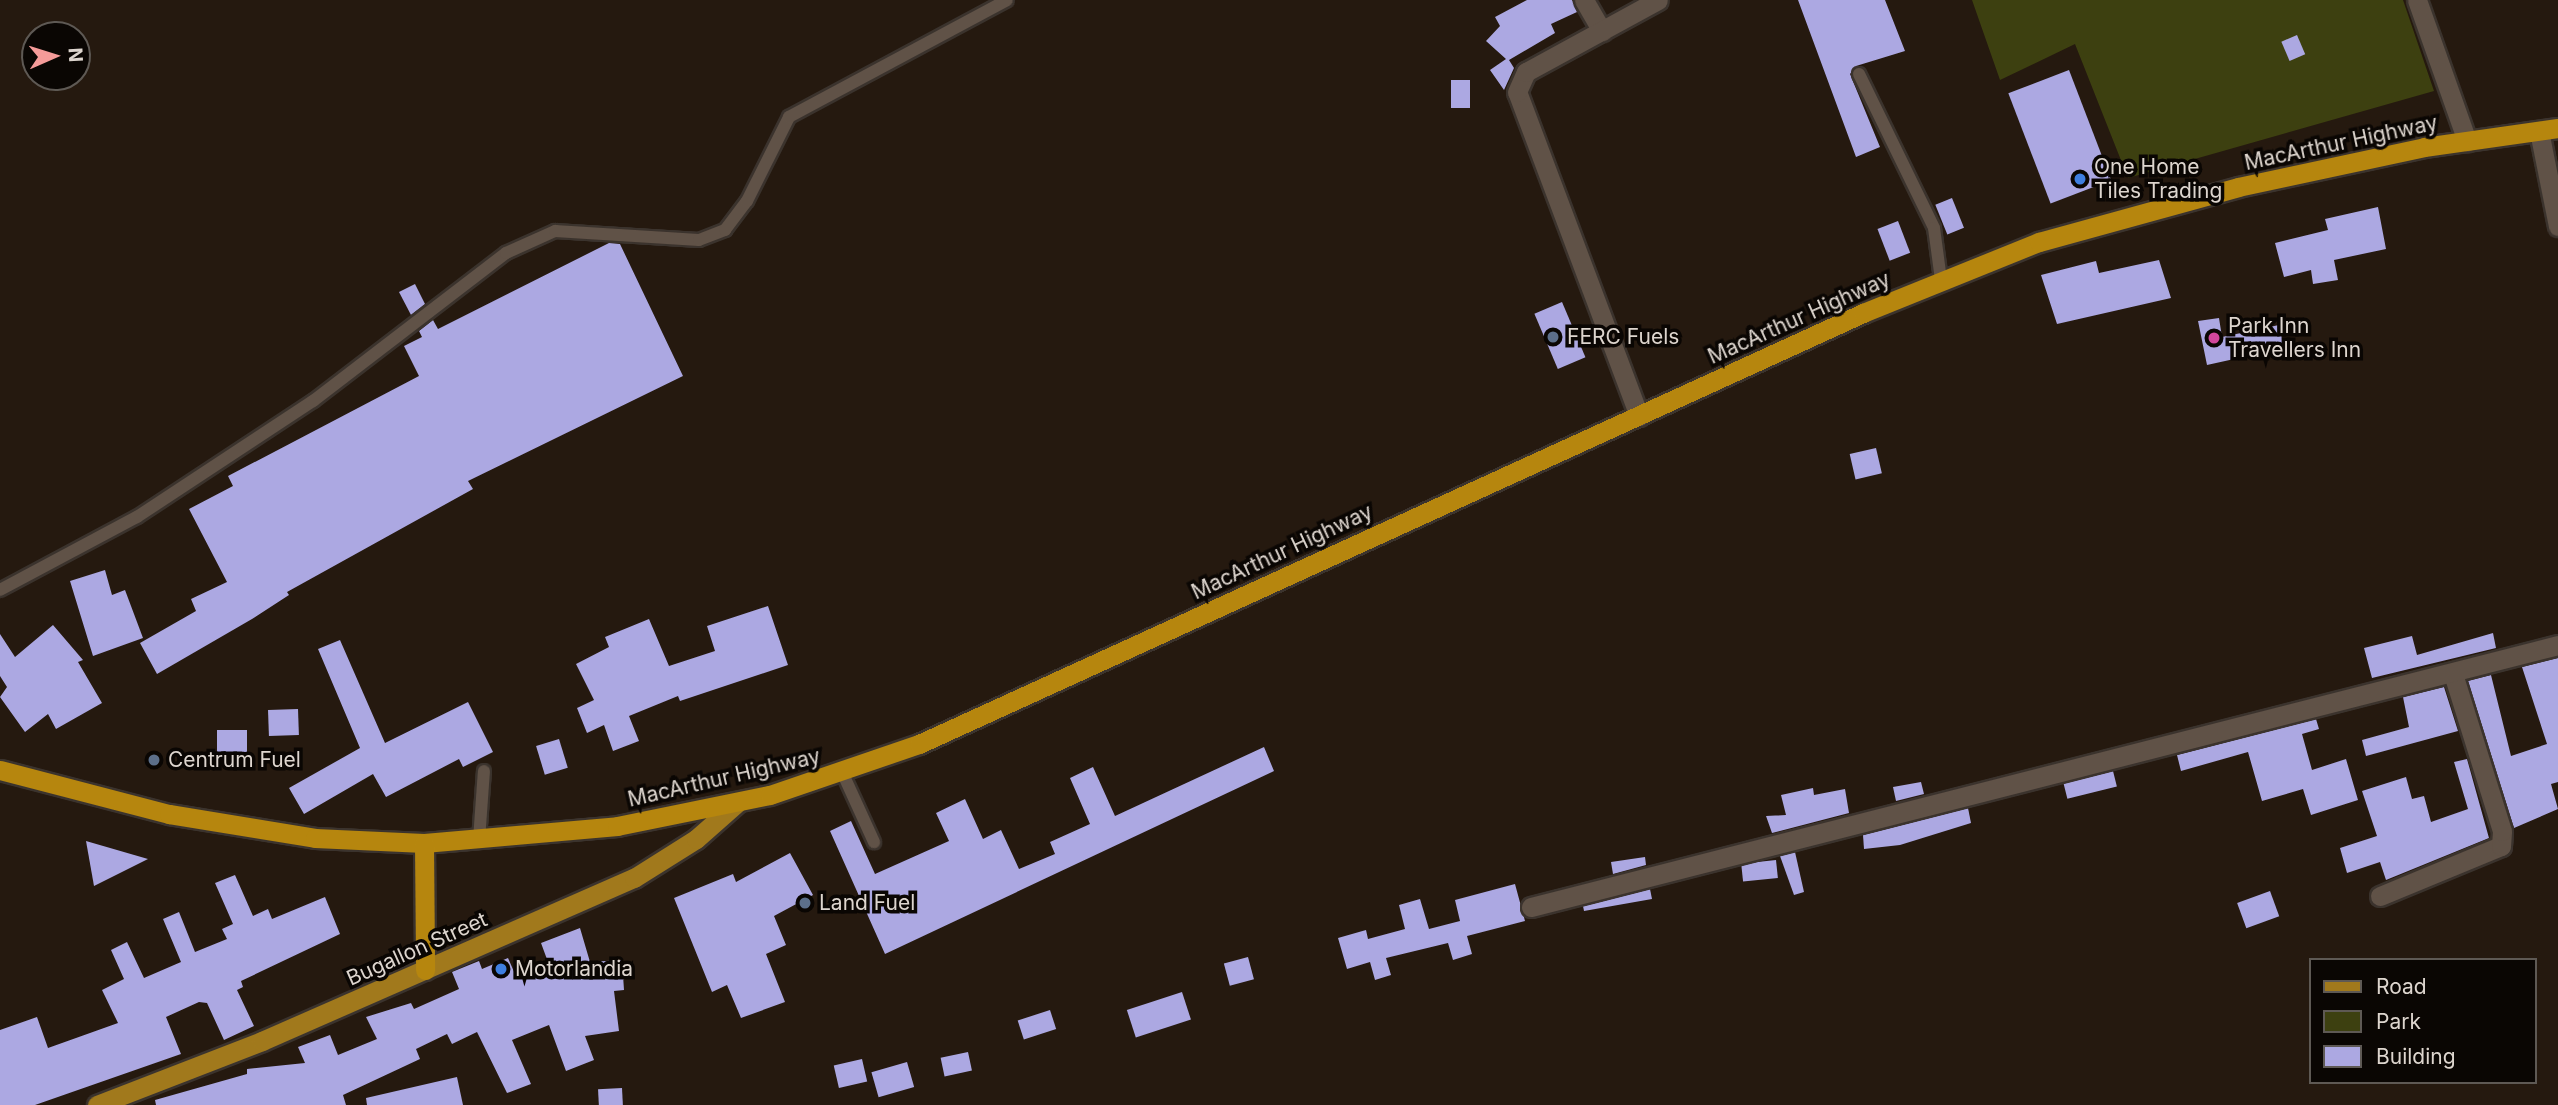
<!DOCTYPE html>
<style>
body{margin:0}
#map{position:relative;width:2558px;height:1105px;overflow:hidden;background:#25190f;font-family:Inter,sans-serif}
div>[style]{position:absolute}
.green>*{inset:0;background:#3d4010}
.building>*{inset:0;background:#aca8e2;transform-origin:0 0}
.roads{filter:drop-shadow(2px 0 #3b332d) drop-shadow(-2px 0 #3b332d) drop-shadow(0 2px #3b332d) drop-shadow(0 -2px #3b332d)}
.service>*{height:12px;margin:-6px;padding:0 6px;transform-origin:6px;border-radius:6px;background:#605247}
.minor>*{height:19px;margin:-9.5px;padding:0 9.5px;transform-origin:9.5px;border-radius:9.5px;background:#605247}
.tertiary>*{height:19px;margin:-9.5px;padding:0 9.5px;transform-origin:9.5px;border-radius:9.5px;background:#605247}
.primary>*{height:19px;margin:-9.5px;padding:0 9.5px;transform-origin:9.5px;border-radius:9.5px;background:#a1791c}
.trunk>*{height:19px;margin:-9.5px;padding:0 9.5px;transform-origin:9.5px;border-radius:9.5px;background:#b6860e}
.dots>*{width:19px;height:19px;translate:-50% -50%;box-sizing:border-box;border:4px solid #0a0603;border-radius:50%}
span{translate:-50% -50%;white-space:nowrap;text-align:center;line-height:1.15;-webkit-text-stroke:7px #0a0603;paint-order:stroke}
.street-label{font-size:21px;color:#ddd5ce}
.poi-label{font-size:21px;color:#ddd5ce}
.left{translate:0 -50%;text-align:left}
.legend{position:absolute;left:2309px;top:958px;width:228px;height:126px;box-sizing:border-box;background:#0a0603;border:2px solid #5e5954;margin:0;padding:9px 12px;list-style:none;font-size:21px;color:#ddd5ce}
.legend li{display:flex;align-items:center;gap:14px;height:35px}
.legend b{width:35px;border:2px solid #5e5954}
.north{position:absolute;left:21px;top:21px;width:70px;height:70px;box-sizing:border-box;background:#0a0603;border:2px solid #5e5954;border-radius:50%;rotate:87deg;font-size:19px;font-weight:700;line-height:28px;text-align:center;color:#ddd5ce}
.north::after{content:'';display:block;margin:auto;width:24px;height:32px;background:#f59b99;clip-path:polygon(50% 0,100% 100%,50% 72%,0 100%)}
</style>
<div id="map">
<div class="green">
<div style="clip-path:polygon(1972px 0,2403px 0,2434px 91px,2128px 178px,2075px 44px,2000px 80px)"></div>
</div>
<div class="building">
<div style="clip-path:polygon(1527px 0,1572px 0,1577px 12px,1551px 24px,1555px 33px,1509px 60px,1514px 68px,1504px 90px,1490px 70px,1506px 59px,1486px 41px,1500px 26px,1495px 17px)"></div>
<div style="clip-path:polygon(1798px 0,1885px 0,1905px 51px,1856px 66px,1850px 74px,1880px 147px,1856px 157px)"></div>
<div style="left:2297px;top:35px;width:21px;height:17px;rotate:67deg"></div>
<div style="left:2069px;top:70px;width:118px;height:65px;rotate:69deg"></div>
<div style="left:1451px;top:80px;width:19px;height:28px"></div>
<div style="left:1952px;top:198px;width:32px;height:18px;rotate:68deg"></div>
<div style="clip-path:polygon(2378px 207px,2386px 249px,2334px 260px,2338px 280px,2313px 284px,2311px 270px,2284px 277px,2275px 243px,2328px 230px,2325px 219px)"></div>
<div style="left:1898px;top:221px;width:34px;height:22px;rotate:69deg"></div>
<div style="clip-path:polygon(609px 243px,620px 244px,683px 376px,468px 481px,473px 489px,287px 592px,289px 595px,252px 619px,157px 674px,140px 643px,196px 611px,191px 599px,227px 582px,189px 509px,233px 486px,228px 476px,419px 376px,404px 346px,422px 337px,419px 331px,433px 320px,438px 329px)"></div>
<div style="clip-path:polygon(2159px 260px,2171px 298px,2057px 324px,2041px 275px,2096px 261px,2099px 273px)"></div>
<div style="clip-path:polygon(415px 284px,425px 304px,411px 315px,399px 292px)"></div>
<div style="left:1562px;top:302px;width:60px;height:30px;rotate:67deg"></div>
<div style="clip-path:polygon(2219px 318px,2222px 337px,2279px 325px,2284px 348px,2207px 365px,2198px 321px)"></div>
<div style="left:1876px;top:448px;width:26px;height:27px;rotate:77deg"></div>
<div style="clip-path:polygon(105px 570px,112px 595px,125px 590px,143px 638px,93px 656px,70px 581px)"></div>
<div style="clip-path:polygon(768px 606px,788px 665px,680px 701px,678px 696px,629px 716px,639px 741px,613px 751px,604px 725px,587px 733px,577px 708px,594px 700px,576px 664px,609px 647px,605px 637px,649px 619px,669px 666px,715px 651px,707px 626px)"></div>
<div style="clip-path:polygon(53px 625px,83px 660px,78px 662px,102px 703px,56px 729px,48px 714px,25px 732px,0 697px,7px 687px,0 676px,0 634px,15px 657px)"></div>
<div style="clip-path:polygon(2493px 633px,2496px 648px,2372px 678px,2364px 648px,2412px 636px,2417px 655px)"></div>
<div style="clip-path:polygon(340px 640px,385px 743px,468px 702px,493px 752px,463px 767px,459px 759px,386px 797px,373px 774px,304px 814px,289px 788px,360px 748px,318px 649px)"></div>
<div style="clip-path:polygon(2558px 658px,2558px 782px,2551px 784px,2558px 809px,2514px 828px,2468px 681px,2491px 675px,2511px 756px,2547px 744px,2522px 667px)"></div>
<div style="clip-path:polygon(2444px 687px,2458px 731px,2366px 756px,2362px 740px,2409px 727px,2403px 697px)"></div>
<div style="left:298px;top:709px;width:26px;height:30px;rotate:88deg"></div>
<div style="clip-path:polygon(2316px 719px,2319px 729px,2302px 734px,2312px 770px,2346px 759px,2358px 800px,2311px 815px,2303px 789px,2262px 801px,2248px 752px,2181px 771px,2177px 755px)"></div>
<div style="left:247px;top:730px;width:26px;height:30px;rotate:90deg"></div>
<div style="left:559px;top:739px;width:30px;height:24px;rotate:73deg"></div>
<div style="clip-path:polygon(1264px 747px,1274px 771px,885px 954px,830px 831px,851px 821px,875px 874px,949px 841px,936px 813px,965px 799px,983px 839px,1001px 830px,1019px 869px,1055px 854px,1050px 842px,1090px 824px,1070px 778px,1093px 767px,1115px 816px)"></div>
<div style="clip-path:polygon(2467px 759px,2489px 838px,2386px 880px,2380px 862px,2347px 873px,2340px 848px,2377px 836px,2362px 791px,2406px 777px,2412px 799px,2424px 796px,2431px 822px,2468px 809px,2454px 762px)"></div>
<div style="left:2113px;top:771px;width:16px;height:51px;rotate:76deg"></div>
<div style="clip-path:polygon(1921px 782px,1924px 794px,1896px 801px,1893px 787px)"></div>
<div style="clip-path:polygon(1813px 788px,1814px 795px,1845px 789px,1849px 813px,1772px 833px,1766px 816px,1786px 815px,1781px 795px)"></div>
<div style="clip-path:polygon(1968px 808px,1971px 823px,1900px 845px,1864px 849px,1863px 835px)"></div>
<div style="clip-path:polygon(86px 841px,148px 859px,94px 886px)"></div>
<div style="clip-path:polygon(1795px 852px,1804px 892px,1794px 895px,1780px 856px)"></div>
<div style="clip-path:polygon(790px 853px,813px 895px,774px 916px,786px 945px,766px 954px,785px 1002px,741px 1018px,727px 985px,712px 992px,674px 898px,733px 874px,736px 882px)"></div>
<div style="clip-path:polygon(1645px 857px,1646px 865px,1613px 874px,1611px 862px)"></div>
<div style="left:1776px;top:860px;width:18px;height:35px;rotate:84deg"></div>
<div style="clip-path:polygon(235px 875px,253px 916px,268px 909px,272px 919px,325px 897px,340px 934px,241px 981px,243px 987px,237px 990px,254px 1026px,224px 1040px,207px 1003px,199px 1002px,166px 1017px,181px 1054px,35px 1105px,0 1105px,0 1030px,37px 1017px,48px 1048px,118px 1023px,102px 990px,124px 979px,111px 950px,127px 942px,144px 978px,181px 962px,163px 919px,179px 912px,195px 952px,227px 939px,222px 929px,233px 924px,215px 883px)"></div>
<div style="clip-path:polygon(1515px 884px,1525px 921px,1467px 936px,1472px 954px,1453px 960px,1448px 943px,1386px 958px,1391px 975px,1375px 980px,1370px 962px,1347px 969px,1338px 938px,1366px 930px,1368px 939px,1405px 929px,1399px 905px,1420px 899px,1429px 929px,1460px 921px,1455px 900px)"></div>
<div style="clip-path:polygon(1650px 889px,1652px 899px,1584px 911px,1583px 906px)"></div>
<div style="left:2270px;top:891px;width:27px;height:35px;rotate:70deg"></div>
<div style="clip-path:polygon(580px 928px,590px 962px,622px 960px,624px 990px,614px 991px,619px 1031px,585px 1036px,594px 1060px,566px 1071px,549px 1025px,512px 1040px,531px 1084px,507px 1093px,477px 1032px,452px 1044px,447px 1034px,416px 1049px,420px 1059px,343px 1095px,346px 1105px,156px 1105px,155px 1100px,247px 1074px,247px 1069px,305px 1063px,298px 1047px,330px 1035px,338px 1055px,377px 1039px,366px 1017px,411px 1003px,414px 1009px,459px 989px,452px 972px,479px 961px,482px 969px,508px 958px,515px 974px,548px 962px,541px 943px)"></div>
<div style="left:1248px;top:957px;width:23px;height:25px;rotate:75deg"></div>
<div style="left:1182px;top:992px;width:29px;height:58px;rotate:72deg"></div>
<div style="left:1050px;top:1010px;width:20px;height:34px;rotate:72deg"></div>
<div style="left:968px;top:1052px;width:19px;height:28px;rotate:78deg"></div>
<div style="left:862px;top:1059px;width:23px;height:29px;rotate:77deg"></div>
<div style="left:907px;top:1062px;width:26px;height:37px;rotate:74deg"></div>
<div style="clip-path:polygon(457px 1077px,463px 1105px,367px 1105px,366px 1098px)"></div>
<div style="left:622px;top:1088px;width:17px;height:24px;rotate:87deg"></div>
</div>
<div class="roads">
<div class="service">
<div style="left:1859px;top:74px;width:171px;rotate:64deg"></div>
<div style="left:1934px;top:228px;width:52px;rotate:82.3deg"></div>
<div style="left:0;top:590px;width:155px;rotate:-28.1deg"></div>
<div style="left:137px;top:517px;width:211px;rotate:-33.4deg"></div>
<div style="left:313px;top:401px;width:243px;rotate:-37.5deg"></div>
<div style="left:506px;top:253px;width:54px;rotate:-24.2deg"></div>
<div style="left:555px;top:231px;width:144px;rotate:3.6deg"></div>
<div style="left:699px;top:240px;width:28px;rotate:-21deg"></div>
<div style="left:725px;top:230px;width:36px;rotate:-53deg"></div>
<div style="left:747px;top:201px;width:94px;rotate:-63.4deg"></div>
<div style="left:789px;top:117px;width:247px;rotate:-28.2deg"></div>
<div style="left:843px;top:774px;width:75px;rotate:65.5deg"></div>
<div style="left:479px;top:840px;width:69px;rotate:-85.9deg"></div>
</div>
<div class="minor">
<div style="left:1584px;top:0;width:36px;rotate:60deg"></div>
<div style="left:2417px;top:0;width:150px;rotate:70.5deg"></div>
<div style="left:1639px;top:416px;width:346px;rotate:-110.6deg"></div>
<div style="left:1517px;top:92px;width:22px;rotate:-66deg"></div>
<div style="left:1526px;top:72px;width:150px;rotate:-28.6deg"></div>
<div style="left:2380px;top:896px;width:131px;rotate:-22.5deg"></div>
<div style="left:2501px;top:846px;width:15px;rotate:-86deg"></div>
<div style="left:2502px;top:831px;width:164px;rotate:-107.3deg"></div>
<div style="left:1531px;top:907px;width:1060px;rotate:-14.31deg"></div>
</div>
<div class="tertiary">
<div style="left:2539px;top:131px;width:97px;rotate:78.7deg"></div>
</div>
<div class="primary">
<div style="left:97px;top:1105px;width:177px;rotate:-21.2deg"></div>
<div style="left:262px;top:1041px;width:406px;rotate:-23.7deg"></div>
<div style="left:634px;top:878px;width:73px;rotate:-32.2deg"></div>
<div style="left:696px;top:839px;width:55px;rotate:-41.3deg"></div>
</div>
<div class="trunk">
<div style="left:0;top:770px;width:175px;rotate:14.6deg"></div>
<div style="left:169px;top:814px;width:148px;rotate:9.3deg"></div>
<div style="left:315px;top:838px;width:109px;rotate:2.6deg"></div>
<div style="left:424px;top:843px;width:194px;rotate:-5deg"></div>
<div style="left:617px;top:826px;width:156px;rotate:-11.5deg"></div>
<div style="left:770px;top:795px;width:157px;rotate:-18.9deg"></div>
<div style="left:919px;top:744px;width:1038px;rotate:-24.54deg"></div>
<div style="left:1863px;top:313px;width:190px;rotate:-22deg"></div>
<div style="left:2039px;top:242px;width:206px;rotate:-15.4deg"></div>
<div style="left:2238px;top:187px;width:190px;rotate:-12.1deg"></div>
<div style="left:2424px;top:147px;width:135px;rotate:-8.1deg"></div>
<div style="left:424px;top:843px;width:127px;rotate:89.5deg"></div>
</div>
</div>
<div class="dots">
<div style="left:2080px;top:179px;background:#3f7fe0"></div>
<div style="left:1553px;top:337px;background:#5c6f8a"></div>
<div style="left:2214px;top:338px;background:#d1479c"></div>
<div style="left:154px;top:760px;background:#5c6f8a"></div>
<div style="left:805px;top:903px;background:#5c6f8a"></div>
<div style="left:501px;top:969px;background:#3f7fe0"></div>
</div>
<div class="street-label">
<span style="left:2341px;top:143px;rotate:-12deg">MacArthur Highway</span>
<span style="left:1799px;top:318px;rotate:-24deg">MacArthur Highway</span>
<span style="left:1282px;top:552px;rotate:-25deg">MacArthur Highway</span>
<span style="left:724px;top:778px;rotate:-13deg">MacArthur Highway</span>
<span style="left:417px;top:949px;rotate:-24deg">Bugallon Street</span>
</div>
<div class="poi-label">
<span class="left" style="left:2094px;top:179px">One Home<br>Tiles Trading</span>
<span class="left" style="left:2228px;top:338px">Park Inn<br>Travellers Inn</span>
<span class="left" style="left:1567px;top:337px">FERC Fuels</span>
<span class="left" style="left:168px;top:760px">Centrum Fuel</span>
<span class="left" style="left:819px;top:903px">Land Fuel</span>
<span class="left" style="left:515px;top:969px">Motorlandia</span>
</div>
<ul class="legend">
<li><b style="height:9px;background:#a1791c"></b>Road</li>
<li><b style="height:19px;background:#3d4010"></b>Park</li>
<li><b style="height:19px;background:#aca8e2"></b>Building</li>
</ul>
<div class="north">N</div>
</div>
